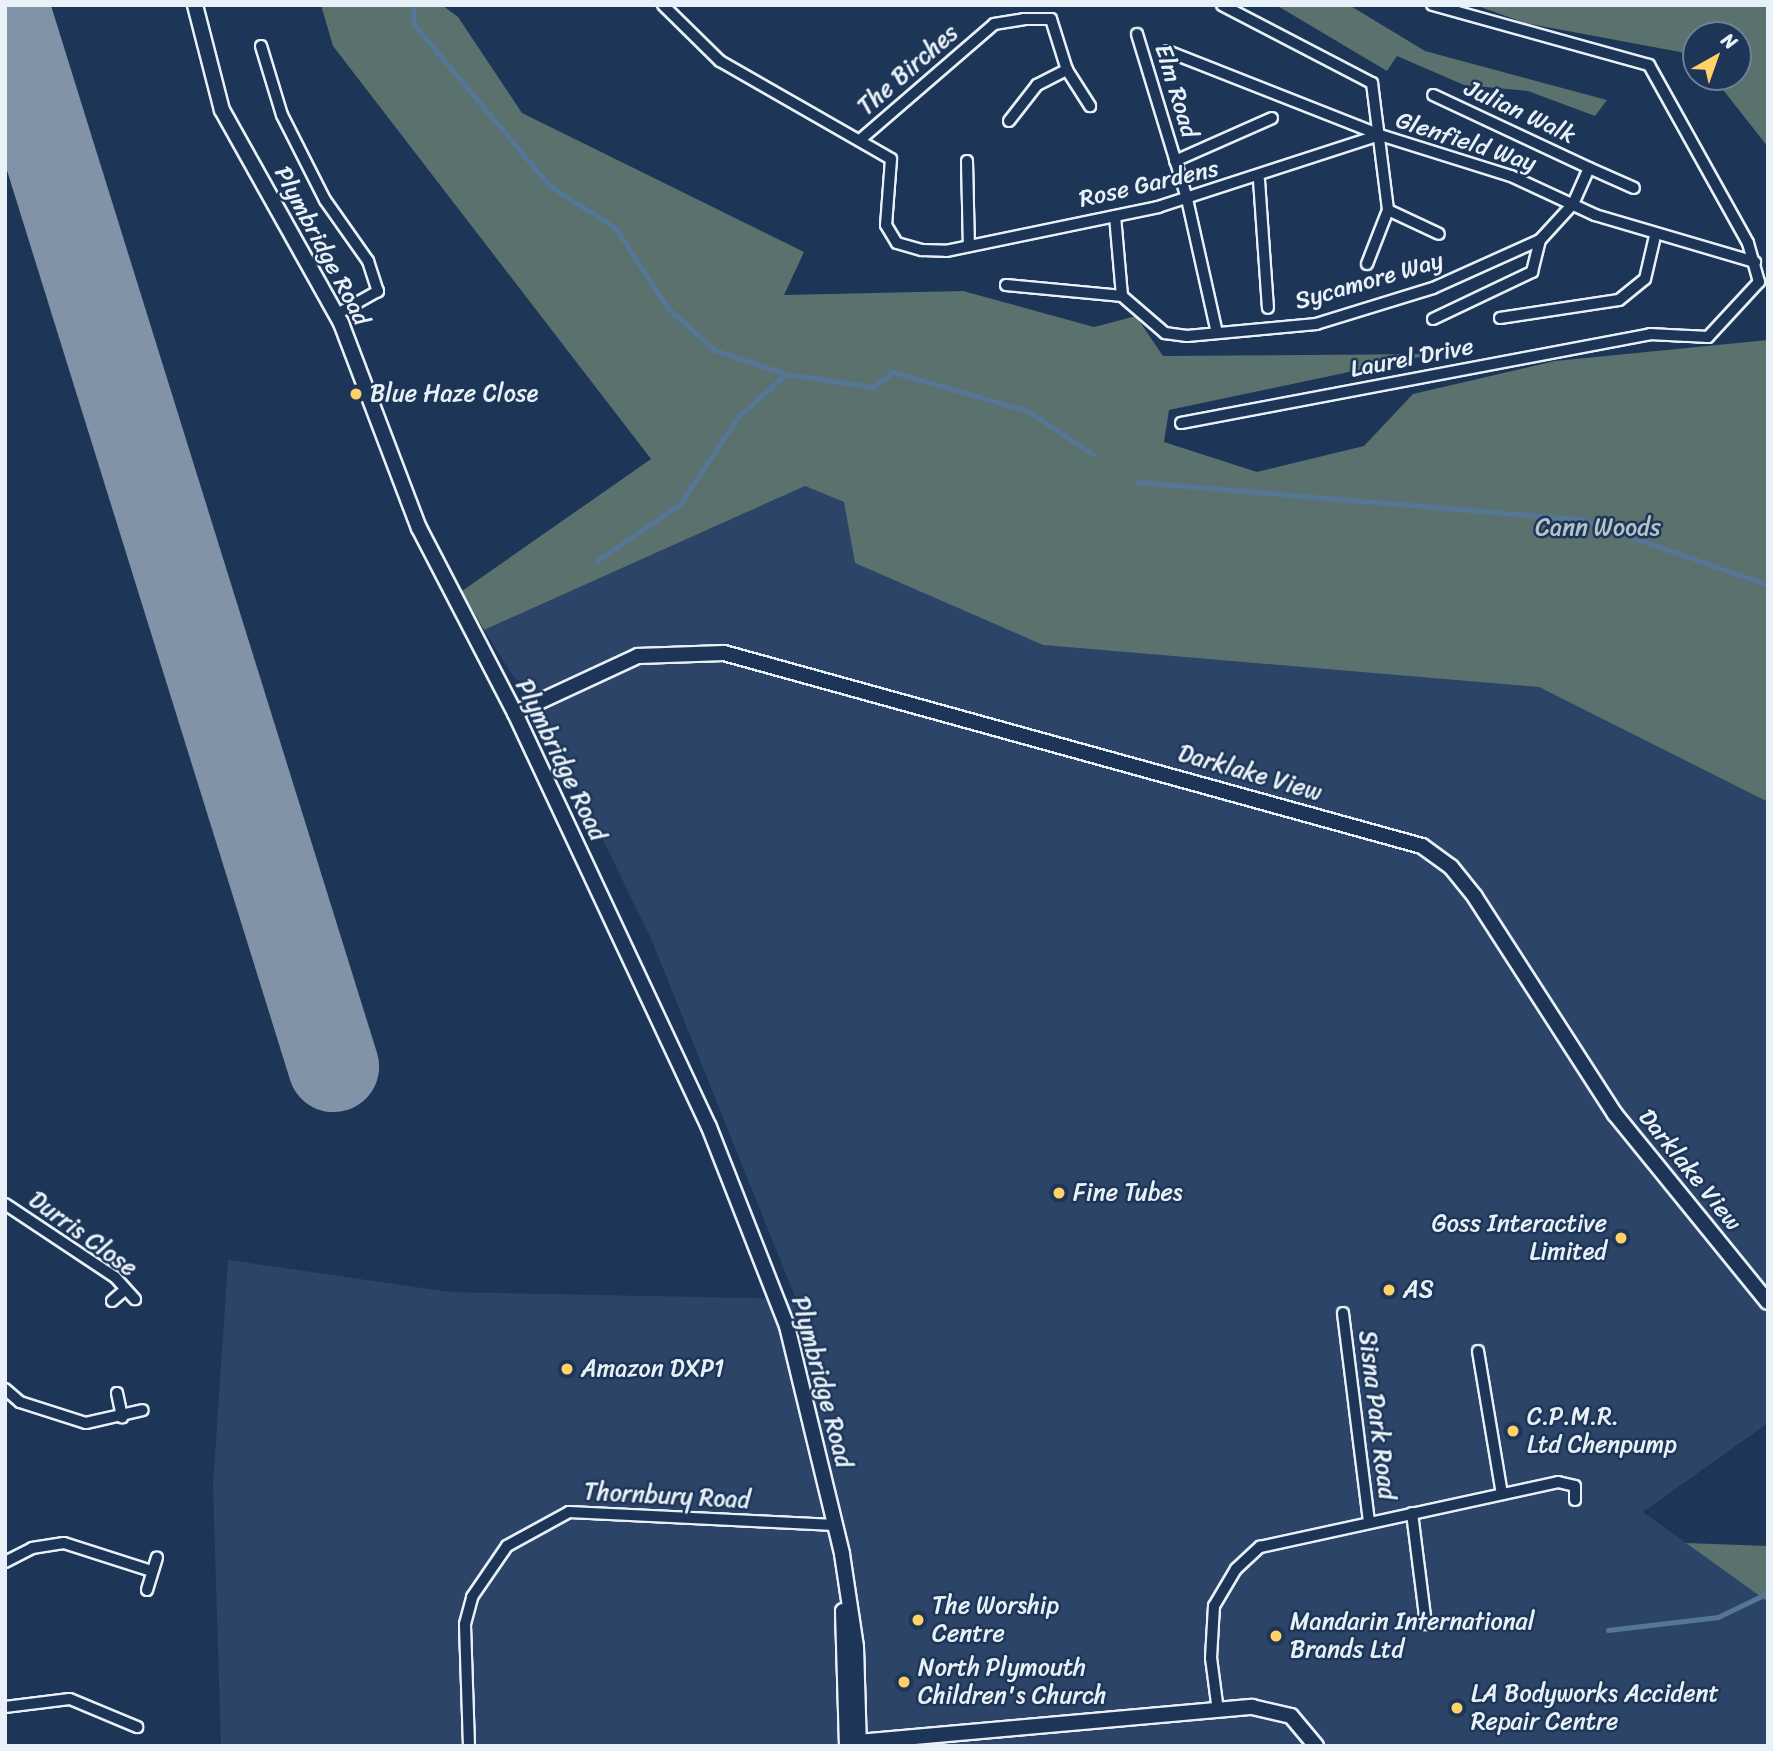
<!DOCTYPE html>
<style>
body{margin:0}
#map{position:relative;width:1773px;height:1751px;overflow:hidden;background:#1d3557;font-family:Sriracha,sans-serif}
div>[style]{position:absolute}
.built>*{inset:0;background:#2c4467}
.green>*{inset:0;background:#5a716d}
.stream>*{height:4.5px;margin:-2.25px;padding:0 2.25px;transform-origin:2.25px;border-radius:2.25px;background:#557697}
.runway>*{height:91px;margin:-45.5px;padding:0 45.5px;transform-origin:45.5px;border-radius:45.5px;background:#8293a8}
.roads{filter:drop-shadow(2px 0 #e8f1f8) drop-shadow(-2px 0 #e8f1f8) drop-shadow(0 2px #e8f1f8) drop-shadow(0 -2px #e8f1f8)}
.street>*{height:10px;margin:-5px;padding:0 5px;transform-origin:5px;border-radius:5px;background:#1d3557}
.secondary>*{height:14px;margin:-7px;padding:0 7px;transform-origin:7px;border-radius:7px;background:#1d3557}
.dots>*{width:19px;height:19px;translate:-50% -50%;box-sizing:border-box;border:4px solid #1d3557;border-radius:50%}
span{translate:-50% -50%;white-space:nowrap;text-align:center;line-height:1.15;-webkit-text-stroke:5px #1d3557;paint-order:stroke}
.street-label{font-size:24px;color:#e8f1f8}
.poi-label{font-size:24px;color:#e8f1f8}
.left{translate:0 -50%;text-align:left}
.right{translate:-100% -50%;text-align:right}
.park-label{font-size:24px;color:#b6c4c7}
.frame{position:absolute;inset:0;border:7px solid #e8f1f8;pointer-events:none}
.north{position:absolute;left:1682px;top:21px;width:70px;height:70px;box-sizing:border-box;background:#1d3557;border:2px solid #6e8097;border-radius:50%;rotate:40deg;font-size:19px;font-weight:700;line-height:28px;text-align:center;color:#e8f1f8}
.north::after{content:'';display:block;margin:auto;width:24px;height:32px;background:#ffd166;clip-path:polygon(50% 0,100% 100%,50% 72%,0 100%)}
</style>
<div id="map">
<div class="built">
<div style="clip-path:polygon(805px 486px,844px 502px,1043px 645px,1539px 687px,1768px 802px,1768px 1423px,1643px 1512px,1768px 1602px,1768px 1746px,221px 1746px,213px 1485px,228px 1260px,450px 1292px,796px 1299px,652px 941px,527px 683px,515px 679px,484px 630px)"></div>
</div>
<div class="green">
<div style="clip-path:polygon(321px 5px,442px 5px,458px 17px,522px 113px,804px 252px,784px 295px,963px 291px,1094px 327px,1136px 316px,1163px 356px,1434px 354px,1169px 410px,1164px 442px,1257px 472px,1364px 446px,1413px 394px,1555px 361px,1768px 340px,1768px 802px,1539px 687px,1043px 645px,855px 563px,844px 502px,805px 486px,484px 630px,462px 591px,651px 459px,333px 46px)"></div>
<div style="clip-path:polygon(1276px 5px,1349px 5px,1425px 51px,1607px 100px,1595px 116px,1528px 91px,1464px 85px,1397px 56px,1387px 71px)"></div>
<div style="clip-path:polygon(1475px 5px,1768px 5px,1768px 147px,1713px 77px,1738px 77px,1738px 35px,1696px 35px,1696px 55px,1525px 23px)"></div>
<div style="clip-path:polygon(1686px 1543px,1768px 1546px,1768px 1602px)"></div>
</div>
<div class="stream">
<div style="left:414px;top:5px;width:19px;rotate:90deg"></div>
<div style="left:414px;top:24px;width:212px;rotate:50deg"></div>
<div style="left:550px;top:186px;width:78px;rotate:32.5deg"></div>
<div style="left:616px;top:228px;width:95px;rotate:57deg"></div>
<div style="left:668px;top:308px;width:63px;rotate:41.8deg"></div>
<div style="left:715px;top:350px;width:75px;rotate:18.7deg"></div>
<div style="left:786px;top:374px;width:88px;rotate:8.5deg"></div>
<div style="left:873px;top:387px;width:25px;rotate:-37deg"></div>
<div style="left:893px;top:372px;width:141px;rotate:16.1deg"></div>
<div style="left:1028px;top:411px;width:78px;rotate:33.5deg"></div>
<div style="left:1137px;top:482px;width:445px;rotate:4.8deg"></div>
<div style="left:1580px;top:519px;width:199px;rotate:19.3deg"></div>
<div style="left:597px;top:561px;width:101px;rotate:-34.5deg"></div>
<div style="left:680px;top:504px;width:105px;rotate:-56.3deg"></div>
<div style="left:738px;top:417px;width:64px;rotate:-41.9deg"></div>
<div style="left:1608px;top:1630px;width:111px;rotate:-6.7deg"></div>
<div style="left:1718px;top:1617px;width:55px;rotate:-25.6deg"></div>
</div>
<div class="runway">
<div style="left:5px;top:12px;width:1104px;rotate:72.71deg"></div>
</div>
<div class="roads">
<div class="street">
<div style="left:663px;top:5px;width:80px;rotate:44.5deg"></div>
<div style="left:720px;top:61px;width:197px;rotate:29.8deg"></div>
<div style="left:891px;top:159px;width:66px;rotate:94.3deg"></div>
<div style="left:886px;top:225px;width:21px;rotate:59deg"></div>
<div style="left:897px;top:243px;width:26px;rotate:16deg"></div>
<div style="left:922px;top:250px;width:24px;rotate:2deg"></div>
<div style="left:946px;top:251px;width:217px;rotate:-11.7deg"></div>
<div style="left:1158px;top:207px;width:233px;rotate:-18deg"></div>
<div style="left:1222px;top:5px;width:169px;rotate:27.5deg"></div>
<div style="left:1372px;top:83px;width:128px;rotate:82.8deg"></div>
<div style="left:1388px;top:210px;width:56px;rotate:25.2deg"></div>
<div style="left:1137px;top:34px;width:172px;rotate:73.1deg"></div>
<div style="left:1187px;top:199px;width:137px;rotate:77.4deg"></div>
<div style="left:261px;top:46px;width:72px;rotate:73.1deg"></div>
<div style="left:282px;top:115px;width:95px;rotate:63.2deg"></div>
<div style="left:325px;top:200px;width:75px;rotate:54.8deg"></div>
<div style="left:368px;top:261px;width:32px;rotate:72deg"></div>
<div style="left:378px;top:291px;width:47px;rotate:150.7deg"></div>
<div style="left:1167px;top:51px;width:229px;rotate:21.5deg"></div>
<div style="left:1380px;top:135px;width:137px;rotate:17.4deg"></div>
<div style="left:1511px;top:176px;width:93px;rotate:24.9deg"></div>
<div style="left:1595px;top:215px;width:167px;rotate:16.4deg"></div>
<div style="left:1009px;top:121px;width:46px;rotate:-52.1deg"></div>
<div style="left:1037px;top:85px;width:34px;rotate:-27deg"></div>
<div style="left:861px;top:139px;width:176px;rotate:-40.8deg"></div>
<div style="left:994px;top:24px;width:30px;rotate:-9deg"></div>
<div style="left:1024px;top:19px;width:27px"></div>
<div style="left:1051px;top:19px;width:53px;rotate:72.6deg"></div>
<div style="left:1067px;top:70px;width:43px;rotate:57.4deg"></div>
<div style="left:967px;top:161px;width:85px;rotate:88.7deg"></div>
<div style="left:1175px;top:161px;width:106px;rotate:-23.9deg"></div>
<div style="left:1589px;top:168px;width:49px;rotate:24deg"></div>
<div style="left:1259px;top:180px;width:128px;rotate:86deg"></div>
<div style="left:1115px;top:216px;width:80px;rotate:85deg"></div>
<div style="left:1122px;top:296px;width:57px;rotate:40.7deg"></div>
<div style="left:1165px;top:333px;width:22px;rotate:8deg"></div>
<div style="left:1187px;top:336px;width:130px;rotate:-5.3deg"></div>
<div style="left:1316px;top:324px;width:122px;rotate:-17.1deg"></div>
<div style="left:1433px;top:288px;width:117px;rotate:-24.2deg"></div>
<div style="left:1540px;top:240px;width:49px;rotate:-47.5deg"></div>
<div style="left:1573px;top:204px;width:39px;rotate:-66deg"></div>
<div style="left:1589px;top:168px;width:172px;rotate:-154.9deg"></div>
<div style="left:1367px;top:264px;width:58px;rotate:-68.7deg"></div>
<div style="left:1006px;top:285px;width:117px;rotate:5.4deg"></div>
<div style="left:1500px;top:318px;width:120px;rotate:-8.6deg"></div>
<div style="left:1619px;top:300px;width:33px;rotate:-39deg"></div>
<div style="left:1645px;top:279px;width:44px;rotate:-76.9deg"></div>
<div style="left:1433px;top:319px;width:110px;rotate:-25.4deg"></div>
<div style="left:1532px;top:272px;width:33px;rotate:-76deg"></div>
<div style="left:1181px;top:423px;width:477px;rotate:-10.7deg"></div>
<div style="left:1650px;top:334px;width:58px;rotate:3deg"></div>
<div style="left:1708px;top:337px;width:75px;rotate:-47.2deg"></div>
<div style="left:1759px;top:282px;width:41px;rotate:-105.8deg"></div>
<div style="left:1748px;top:243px;width:204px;rotate:-119.1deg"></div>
<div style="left:1649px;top:65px;width:225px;rotate:-164.5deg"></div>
<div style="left:5px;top:1204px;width:132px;rotate:33.6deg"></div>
<div style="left:115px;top:1277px;width:30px;rotate:48deg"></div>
<div style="left:112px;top:1301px;width:18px;rotate:-41deg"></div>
<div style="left:1343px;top:1313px;width:210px;rotate:82.9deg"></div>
<div style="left:1478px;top:1351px;width:145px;rotate:80.5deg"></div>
<div style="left:5px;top:1389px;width:20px;rotate:41deg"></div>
<div style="left:20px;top:1402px;width:69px;rotate:17.7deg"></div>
<div style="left:86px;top:1423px;width:58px;rotate:-12.8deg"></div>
<div style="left:117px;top:1393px;width:25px;rotate:78deg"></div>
<div style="left:1412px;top:1513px;width:112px;rotate:82.8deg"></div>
<div style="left:5px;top:1562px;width:30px;rotate:-27deg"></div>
<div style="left:32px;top:1548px;width:32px;rotate:-9deg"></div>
<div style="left:64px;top:1543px;width:91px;rotate:17.8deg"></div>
<div style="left:147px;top:1590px;width:34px;rotate:-73deg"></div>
<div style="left:5px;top:1707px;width:65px;rotate:-7deg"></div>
<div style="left:70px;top:1699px;width:73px;rotate:22.7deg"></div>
<div style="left:1218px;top:1711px;width:53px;rotate:-97.5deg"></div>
<div style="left:1211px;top:1658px;width:52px;rotate:-86.7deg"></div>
<div style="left:1214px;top:1606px;width:43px;rotate:-59.3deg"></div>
<div style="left:1236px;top:1569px;width:33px;rotate:-43deg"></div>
<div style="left:1260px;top:1547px;width:305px;rotate:-12.3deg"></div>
<div style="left:1558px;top:1482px;width:17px;rotate:13deg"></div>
<div style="left:1575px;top:1486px;width:14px;rotate:90deg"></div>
<div style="left:469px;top:1746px;width:122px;rotate:-91.9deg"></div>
<div style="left:465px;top:1624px;width:28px;rotate:-75deg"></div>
<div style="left:472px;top:1597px;width:62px;rotate:-55.5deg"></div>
<div style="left:507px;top:1546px;width:71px;rotate:-28.7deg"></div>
<div style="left:569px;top:1512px;width:266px;rotate:2.8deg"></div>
</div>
<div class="secondary">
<div style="left:195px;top:5px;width:108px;rotate:75.6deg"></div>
<div style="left:222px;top:110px;width:244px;rotate:60.8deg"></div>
<div style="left:341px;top:323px;width:219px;rotate:69.2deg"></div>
<div style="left:419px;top:528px;width:208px;rotate:62.6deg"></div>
<div style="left:515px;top:713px;width:457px;rotate:64.9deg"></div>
<div style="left:709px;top:1127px;width:214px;rotate:68.6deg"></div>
<div style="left:787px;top:1326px;width:235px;rotate:76.4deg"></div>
<div style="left:842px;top:1554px;width:94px;rotate:81.4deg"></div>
<div style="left:856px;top:1647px;width:99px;rotate:88.3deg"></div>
<div style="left:515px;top:713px;width:136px;rotate:-24.9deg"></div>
<div style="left:638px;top:656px;width:86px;rotate:-2deg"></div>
<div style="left:724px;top:653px;width:724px;rotate:15.46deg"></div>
<div style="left:1422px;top:846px;width:36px;rotate:36deg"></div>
<div style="left:1451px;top:867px;width:38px;rotate:51deg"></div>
<div style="left:1475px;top:897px;width:258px;rotate:57.2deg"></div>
<div style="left:1615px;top:1114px;width:242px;rotate:50.9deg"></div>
<div style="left:843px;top:1611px;width:135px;rotate:88.3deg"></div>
<div style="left:847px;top:1743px;width:407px;rotate:-5.1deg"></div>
<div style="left:1252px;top:1707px;width:40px;rotate:13deg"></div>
<div style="left:1291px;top:1716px;width:39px;rotate:50deg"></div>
</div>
</div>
<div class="dots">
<div style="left:356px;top:394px;background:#ffd166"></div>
<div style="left:1059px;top:1193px;background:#ffd166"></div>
<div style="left:1621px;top:1238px;background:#ffd166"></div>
<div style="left:1389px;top:1290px;background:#ffd166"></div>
<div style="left:567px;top:1369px;background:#ffd166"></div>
<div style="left:1513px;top:1431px;background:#ffd166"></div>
<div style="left:918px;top:1620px;background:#ffd166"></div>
<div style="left:1276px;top:1636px;background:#ffd166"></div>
<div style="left:904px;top:1682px;background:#ffd166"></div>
<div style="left:1457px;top:1708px;background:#ffd166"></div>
</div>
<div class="street-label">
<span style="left:908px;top:70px;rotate:-41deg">The Birches</span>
<span style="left:1176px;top:91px;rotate:73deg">Elm Road</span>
<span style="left:1520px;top:112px;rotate:25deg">Julian Walk</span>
<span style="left:1466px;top:142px;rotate:18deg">Glenfield Way</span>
<span style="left:1149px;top:184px;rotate:-13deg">Rose Gardens</span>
<span style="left:322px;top:246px;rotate:62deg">Plymbridge Road</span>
<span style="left:1369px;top:281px;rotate:-16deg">Sycamore Way</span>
<span style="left:1412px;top:358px;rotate:-11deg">Laurel Drive</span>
<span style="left:561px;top:760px;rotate:64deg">Plymbridge Road</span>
<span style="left:1250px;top:773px;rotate:16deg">Darklake View</span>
<span style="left:1690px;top:1170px;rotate:51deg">Darklake View</span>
<span style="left:83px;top:1234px;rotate:36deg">Durris Close</span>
<span style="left:822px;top:1382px;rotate:75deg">Plymbridge Road</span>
<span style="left:1377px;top:1415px;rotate:83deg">Sisna Park Road</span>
<span style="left:667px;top:1496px;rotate:3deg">Thornbury Road</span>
</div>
<div class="poi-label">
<span class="left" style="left:370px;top:394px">Blue Haze Close</span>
<span class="left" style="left:1073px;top:1193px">Fine Tubes</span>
<span class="right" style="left:1607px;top:1238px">Goss Interactive<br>Limited</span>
<span class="left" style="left:1403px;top:1290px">AS</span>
<span class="left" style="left:581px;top:1369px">Amazon DXP1</span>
<span class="left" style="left:1527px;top:1431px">C.P.M.R.<br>Ltd Chenpump</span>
<span class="left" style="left:932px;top:1620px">The Worship<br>Centre</span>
<span class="left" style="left:1290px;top:1636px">Mandarin International<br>Brands Ltd</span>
<span class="left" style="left:918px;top:1682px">North Plymouth<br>Children's Church</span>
<span class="left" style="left:1471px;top:1708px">LA Bodyworks Accident<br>Repair Centre</span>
</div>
<div class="park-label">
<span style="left:1598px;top:528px">Cann Woods</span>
</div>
<div class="frame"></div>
<div class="north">N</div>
</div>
